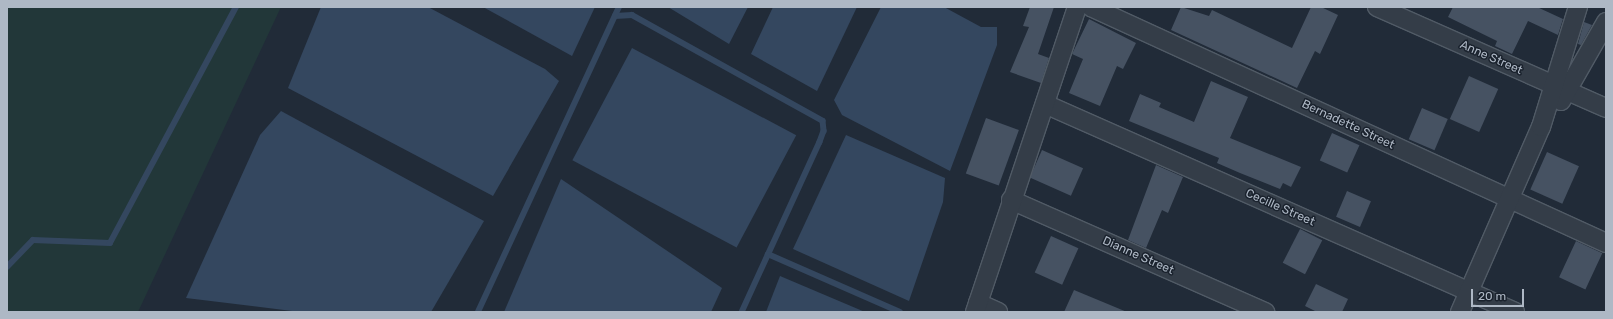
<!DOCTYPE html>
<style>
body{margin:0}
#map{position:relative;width:1613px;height:319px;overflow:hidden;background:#212b38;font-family:Rubik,sans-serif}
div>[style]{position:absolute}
.green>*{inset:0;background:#223739}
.water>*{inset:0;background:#34475f;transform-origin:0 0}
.stream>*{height:5.5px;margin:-2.75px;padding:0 2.75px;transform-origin:2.75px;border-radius:2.75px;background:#34475f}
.building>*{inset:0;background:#465262;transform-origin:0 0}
.roads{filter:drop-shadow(1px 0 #515b66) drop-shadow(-1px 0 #515b66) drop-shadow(0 1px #515b66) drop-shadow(0 -1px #515b66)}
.street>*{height:18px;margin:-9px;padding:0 9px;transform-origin:9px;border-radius:9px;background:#343d48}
span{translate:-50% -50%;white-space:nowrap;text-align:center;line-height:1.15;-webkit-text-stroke:3px #1a222d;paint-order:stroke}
.street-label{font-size:12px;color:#aeb8c5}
.frame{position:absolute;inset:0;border:8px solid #aeb8c5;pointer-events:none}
.scale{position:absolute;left:1471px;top:289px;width:53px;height:18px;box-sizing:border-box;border:2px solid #aeb8c5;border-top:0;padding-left:5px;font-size:12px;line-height:14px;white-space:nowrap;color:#aeb8c5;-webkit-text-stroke:3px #1a222d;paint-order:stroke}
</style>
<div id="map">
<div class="green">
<div style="clip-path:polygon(7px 7px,281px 7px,138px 312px,7px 312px)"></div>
</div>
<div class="water">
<div style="clip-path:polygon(321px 7px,428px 7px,545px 69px,559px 81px,493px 196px,288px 88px)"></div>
<div style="clip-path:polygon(483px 7px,595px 7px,572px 56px)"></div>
<div style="clip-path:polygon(668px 7px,748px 7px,729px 44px)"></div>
<div style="clip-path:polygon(773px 7px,857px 7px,817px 91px,751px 54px)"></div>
<div style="clip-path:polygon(881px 7px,944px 7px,981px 27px,997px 27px,997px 45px,950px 171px,842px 115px,834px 100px)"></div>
<div style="left:632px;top:48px;width:186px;height:127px;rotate:28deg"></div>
<div style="clip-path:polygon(281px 111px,484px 221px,431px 312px,300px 312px,186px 298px,260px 135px)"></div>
<div style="clip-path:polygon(846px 135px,945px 178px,943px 202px,909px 301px,793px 249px)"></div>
<div style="clip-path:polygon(561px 179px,722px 288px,711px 312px,504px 312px)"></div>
<div style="clip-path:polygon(780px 276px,865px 312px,766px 312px)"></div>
</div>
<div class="stream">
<div style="left:615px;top:16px;width:17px;rotate:-3deg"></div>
<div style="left:632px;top:15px;width:218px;rotate:29deg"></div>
<div style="left:823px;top:121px;width:10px;rotate:84deg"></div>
<div style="left:824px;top:131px;width:12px;rotate:110deg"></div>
<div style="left:820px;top:142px;width:187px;rotate:114.6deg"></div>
<div style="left:768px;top:254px;width:144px;rotate:23.7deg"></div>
<div style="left:7px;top:267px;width:37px;rotate:-46deg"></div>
<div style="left:33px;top:240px;width:77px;rotate:2.2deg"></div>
<div style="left:110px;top:243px;width:268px;rotate:-61.9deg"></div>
<div style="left:478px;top:312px;width:336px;rotate:-65.2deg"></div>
</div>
<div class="building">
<div style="clip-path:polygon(1030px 7px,1054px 7px,1038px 54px,1049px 58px,1041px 83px,1010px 72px,1029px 27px,1023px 26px)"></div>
<div style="clip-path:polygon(1181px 7px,1209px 16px,1212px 10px,1292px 48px,1311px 7px,1321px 7px,1338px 15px,1320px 54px,1315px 51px,1297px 88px,1171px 30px)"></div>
<div style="clip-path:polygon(1453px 7px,1537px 7px,1563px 19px,1558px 35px,1528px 21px,1512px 54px,1495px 46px,1497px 41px,1448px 17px)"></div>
<div style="clip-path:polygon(1089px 19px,1136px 43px,1123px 69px,1117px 66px,1100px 106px,1069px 93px,1083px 59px,1072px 54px)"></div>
<div style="clip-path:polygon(1584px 22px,1592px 25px,1581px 45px,1578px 44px)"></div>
<div style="left:1469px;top:76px;width:32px;height:47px;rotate:24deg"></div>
<div style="clip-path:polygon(1211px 81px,1248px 97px,1230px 138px,1301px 167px,1291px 187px,1283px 183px,1280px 189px,1240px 173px,1217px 163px,1219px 158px,1129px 121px,1140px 94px,1161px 103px,1159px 107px,1194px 122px)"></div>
<div style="left:1422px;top:108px;width:28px;height:34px;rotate:23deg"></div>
<div style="left:986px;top:118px;width:35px;height:59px;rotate:20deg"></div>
<div style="left:1332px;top:133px;width:30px;height:30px;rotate:24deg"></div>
<div style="left:1042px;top:150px;width:45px;height:30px;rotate:24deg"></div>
<div style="left:1547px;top:152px;width:35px;height:41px;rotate:24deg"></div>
<div style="clip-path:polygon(1156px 165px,1183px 177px,1168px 213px,1162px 210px,1146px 248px,1128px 240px)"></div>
<div style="left:1347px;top:191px;width:26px;height:28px;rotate:23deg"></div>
<div style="left:1300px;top:229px;width:25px;height:38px;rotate:27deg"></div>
<div style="left:1051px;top:236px;width:30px;height:40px;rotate:24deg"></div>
<div style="left:1576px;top:241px;width:29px;height:40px;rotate:25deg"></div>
<div style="clip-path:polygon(1316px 284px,1348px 299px,1342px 312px,1317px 312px,1305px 306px)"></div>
<div style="clip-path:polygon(1074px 290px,1127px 312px,1064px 312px)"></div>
</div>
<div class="roads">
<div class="street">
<div style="left:1091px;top:7px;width:566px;rotate:24.62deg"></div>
<div style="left:1377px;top:7px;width:250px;rotate:23.8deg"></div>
<div style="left:1561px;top:101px;width:91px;rotate:-60.3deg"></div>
<div style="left:1045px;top:104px;width:514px;rotate:23.87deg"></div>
<div style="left:1011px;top:200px;width:278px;rotate:23.8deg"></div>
<div style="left:978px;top:303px;width:22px;rotate:24deg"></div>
<div style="left:975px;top:312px;width:322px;rotate:-71.5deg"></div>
<div style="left:1460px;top:312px;width:202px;rotate:-66.4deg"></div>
<div style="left:1541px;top:127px;width:126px;rotate:-72.9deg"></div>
</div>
</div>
<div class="street-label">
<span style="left:1491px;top:58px;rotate:24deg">Anne Street</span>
<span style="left:1348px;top:125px;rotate:25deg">Bernadette Street</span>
<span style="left:1280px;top:208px;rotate:24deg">Cecille Street</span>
<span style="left:1138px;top:256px;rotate:24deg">Dianne Street</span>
</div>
<div class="frame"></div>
<div class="scale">20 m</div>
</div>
